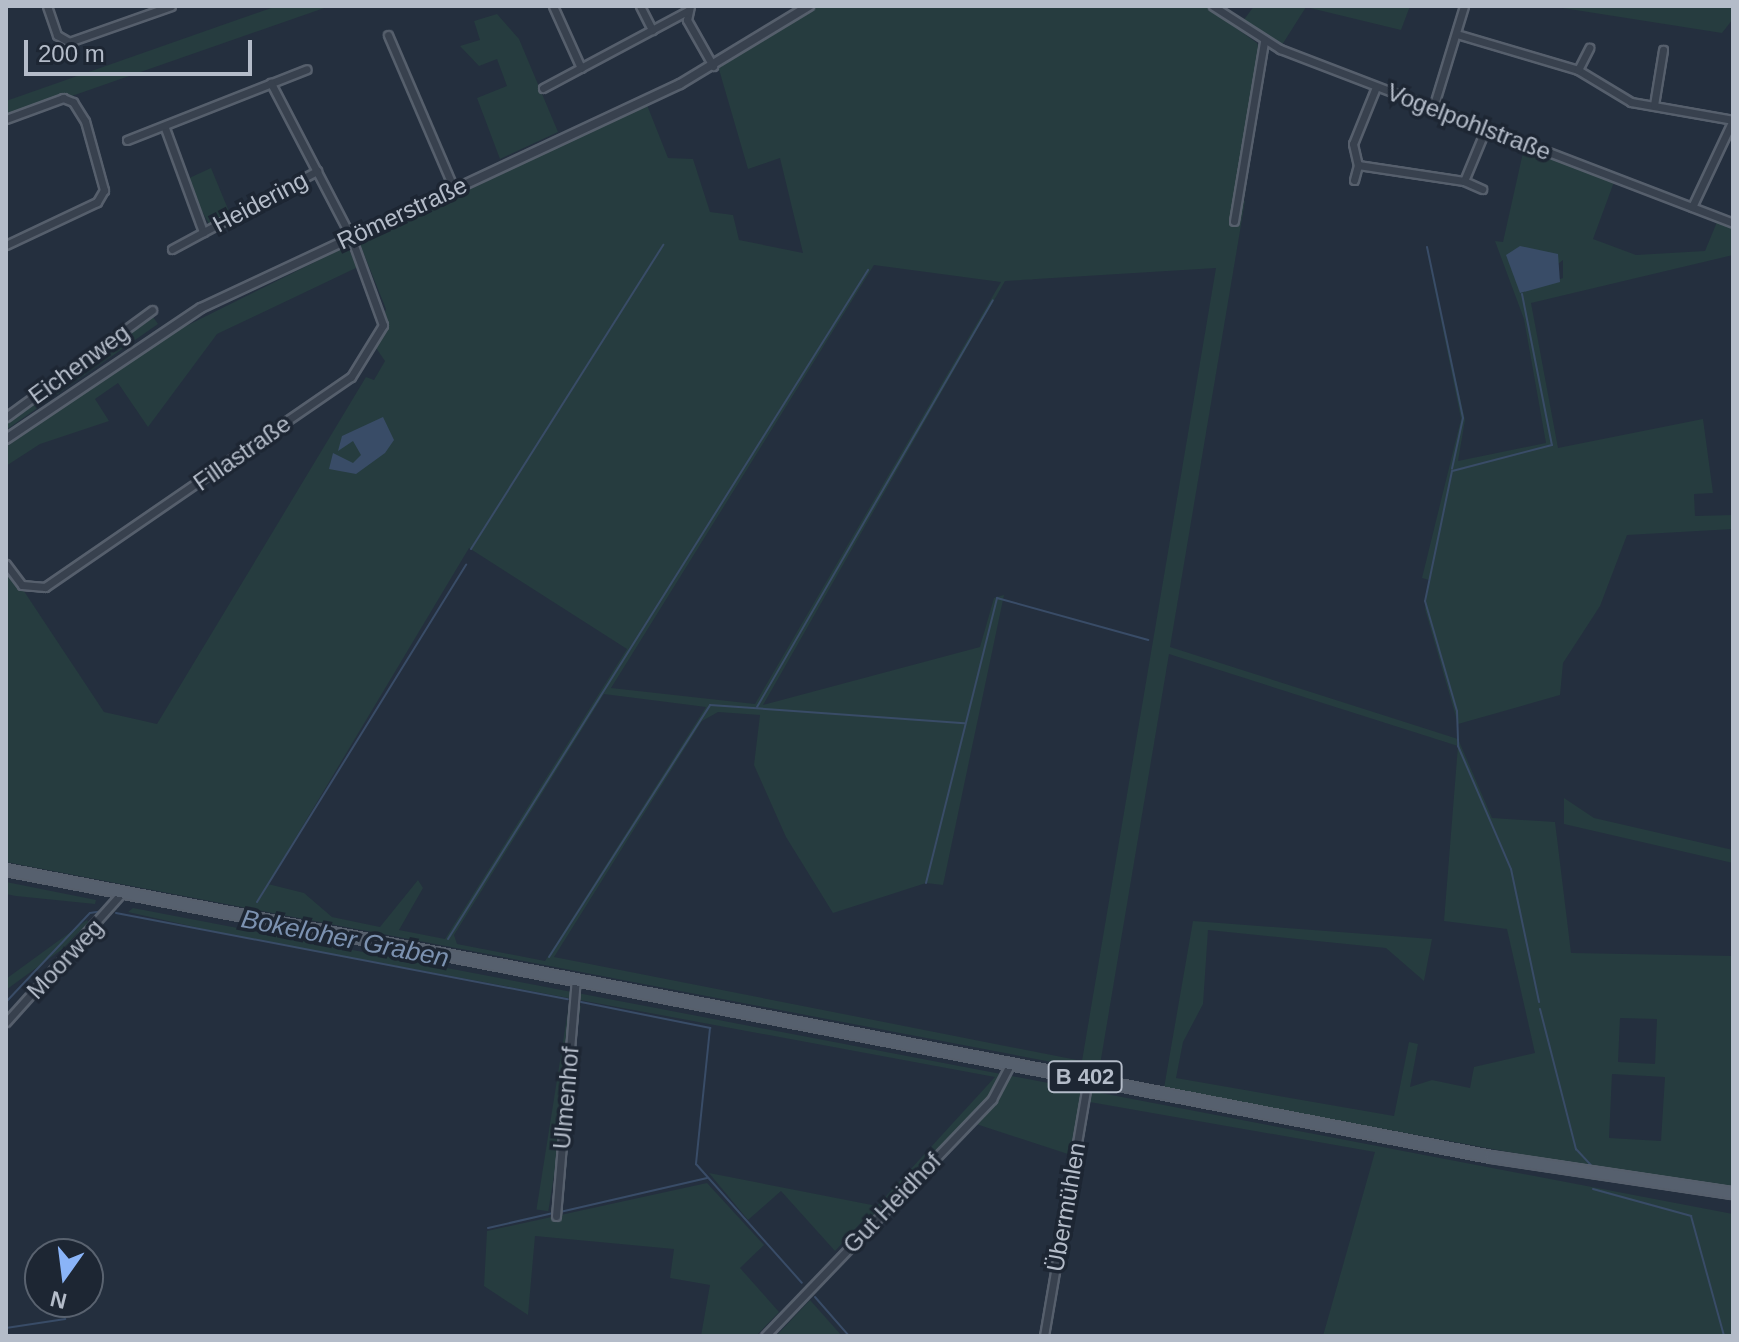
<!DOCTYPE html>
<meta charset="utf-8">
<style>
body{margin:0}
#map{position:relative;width:1739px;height:1342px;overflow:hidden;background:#242f3e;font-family:Helvetica,sans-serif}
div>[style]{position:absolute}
.green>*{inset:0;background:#263c3f;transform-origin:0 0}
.water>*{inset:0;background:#394c67}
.stream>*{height:2px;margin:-1px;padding:0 1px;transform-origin:1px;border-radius:1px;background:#394c67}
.roads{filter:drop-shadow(2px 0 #565f6c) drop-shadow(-2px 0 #565f6c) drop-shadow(0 2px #565f6c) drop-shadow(0 -2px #565f6c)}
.minor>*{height:7px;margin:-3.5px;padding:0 3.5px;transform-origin:3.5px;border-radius:3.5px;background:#38414e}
.tertiary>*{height:8px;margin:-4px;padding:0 4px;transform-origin:4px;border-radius:4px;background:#38414e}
.primary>*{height:10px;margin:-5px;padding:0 5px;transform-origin:5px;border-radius:5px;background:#56606e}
span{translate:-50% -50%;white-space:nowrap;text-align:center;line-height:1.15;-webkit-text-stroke:7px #1d2633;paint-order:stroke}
.shield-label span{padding:2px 6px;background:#1d2633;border:2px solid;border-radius:6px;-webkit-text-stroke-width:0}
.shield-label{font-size:22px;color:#b4bcc9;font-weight:700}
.street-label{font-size:24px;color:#b4bcc9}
.water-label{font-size:26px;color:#7c92b1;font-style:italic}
.frame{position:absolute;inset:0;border:8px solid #b4bcc9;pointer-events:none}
.north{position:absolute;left:24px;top:1238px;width:80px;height:80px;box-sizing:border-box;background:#1d2633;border:2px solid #59626f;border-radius:50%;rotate:194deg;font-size:22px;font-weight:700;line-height:32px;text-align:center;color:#b4bcc9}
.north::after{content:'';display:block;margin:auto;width:28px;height:36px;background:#8ab4f8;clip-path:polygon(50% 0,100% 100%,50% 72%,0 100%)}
.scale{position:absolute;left:24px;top:40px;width:228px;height:36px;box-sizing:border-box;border:4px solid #b4bcc9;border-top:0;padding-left:10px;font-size:24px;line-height:28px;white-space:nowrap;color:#b4bcc9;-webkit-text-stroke:6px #1d2633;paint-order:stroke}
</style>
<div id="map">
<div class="green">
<div style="clip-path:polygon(277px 6px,330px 6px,6px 119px,6px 101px)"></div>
<div style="clip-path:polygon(evenodd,815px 6px,1205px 6px,1257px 43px,1261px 53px,1238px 200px,1245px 201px,1170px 647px,1458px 739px,1492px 818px,1555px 822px,1571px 953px,1733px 956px,1733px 1186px,1606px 1170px,1164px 1088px,1193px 921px,1432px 939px,1424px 981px,1386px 948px,1208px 930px,1203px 1004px,1183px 1042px,1176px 1078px,1394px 1116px,1409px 1042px,1418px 1044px,1410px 1087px,1432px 1080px,1470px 1088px,1474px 1067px,1535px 1053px,1507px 929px,1444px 921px,1458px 746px,1169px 654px,1099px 1071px,6px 862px,6px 564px,104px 712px,157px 724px,366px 377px,374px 380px,385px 361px,374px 345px,386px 309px,359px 242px,647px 105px,668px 158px,693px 159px,710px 212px,733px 215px,739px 240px,803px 253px,780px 158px,748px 169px,718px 66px,815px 6px,874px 265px,1001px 282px,755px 704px,611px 688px,874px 265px,815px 6px,1216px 268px,1082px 1061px,554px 957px,702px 721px,718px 712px,760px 715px,754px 765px,786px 837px,833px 913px,926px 883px,943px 885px,1004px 595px,994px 598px,980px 647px,763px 705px,1005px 281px,1216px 268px,815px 6px,469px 548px,627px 649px,445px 939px,399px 930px,423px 888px,418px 880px,380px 927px,332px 917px,304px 893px,268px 884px,469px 548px,815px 6px,604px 694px,706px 707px,545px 961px,457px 944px,454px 935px,604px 694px,815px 6px,1620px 1018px,1657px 1019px,1655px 1064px,1618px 1062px,1620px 1018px,815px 6px,1612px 1074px,1665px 1077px,1661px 1141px,1609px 1138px,1612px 1074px)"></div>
<div style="clip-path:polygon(1254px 6px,1410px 6px,1401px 30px,1306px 7px,1282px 45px,1243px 21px)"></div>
<div style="clip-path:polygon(1550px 6px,1733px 6px,1733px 19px,1722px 33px)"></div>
<div style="clip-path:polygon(497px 14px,519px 39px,558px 132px,500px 159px,477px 98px,507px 86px,497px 59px,479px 66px,460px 46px,480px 40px,474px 21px)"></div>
<div style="clip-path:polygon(evenodd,1524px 148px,1614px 182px,1593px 239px,1636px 255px,1705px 251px,1717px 222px,1733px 229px,1733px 255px,1531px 303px,1558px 448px,1703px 419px,1713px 493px,1694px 494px,1695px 516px,1733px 515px,1733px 529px,1627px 535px,1600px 606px,1563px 663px,1560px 695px,1458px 724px,1425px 609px,1429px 580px,1422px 578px,1461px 419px,1426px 247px,1465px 420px,1458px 461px,1546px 443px,1524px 319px,1495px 241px,1503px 242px,1524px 148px,1563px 260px,1563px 278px,1520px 293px,1563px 260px)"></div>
<div style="clip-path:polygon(211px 168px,230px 214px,209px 224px,185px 180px)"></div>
<div style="clip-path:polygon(347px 246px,358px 267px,217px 334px,148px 427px,118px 383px,95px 399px,109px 421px,40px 444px,6px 466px,6px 447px,166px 336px)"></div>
<div style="clip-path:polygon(151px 314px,158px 324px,6px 430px,6px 418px)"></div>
<div style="clip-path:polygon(1564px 798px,1594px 818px,1733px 850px,1733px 863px,1564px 824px)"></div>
<div style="clip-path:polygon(6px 882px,96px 900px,95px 904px,16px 896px,6px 894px)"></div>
<div style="clip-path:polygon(133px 908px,1733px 1214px,1733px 1336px,1323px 1336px,1375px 1152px,1084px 1101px,1074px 1156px,970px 1122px,867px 1229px,861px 1223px,835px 1251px,781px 1191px,748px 1220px,709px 1173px,877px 1206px,995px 1077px,235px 936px,128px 912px)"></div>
<div style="left:87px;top:920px;width:9px;height:119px;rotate:54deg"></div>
<div style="left:569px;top:1004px;width:12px;height:208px;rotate:9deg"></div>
<div style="clip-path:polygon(707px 1183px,764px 1245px,740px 1268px,779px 1312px,756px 1336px,701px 1336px,710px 1285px,670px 1278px,674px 1249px,535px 1236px,528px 1315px,484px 1286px,487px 1231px)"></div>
<div style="clip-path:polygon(810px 1300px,842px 1336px,776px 1336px)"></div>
</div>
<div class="water">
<div style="clip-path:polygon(1520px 246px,1558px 254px,1560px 282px,1520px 293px,1506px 255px)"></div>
<div style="clip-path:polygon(383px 417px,394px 440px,385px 453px,356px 474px,329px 469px,333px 453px,353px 463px,361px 455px,353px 441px,338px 451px,342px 436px)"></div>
</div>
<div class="stream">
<div style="left:1427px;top:247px;width:175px;rotate:78.1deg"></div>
<div style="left:1463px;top:418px;width:52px;rotate:102.2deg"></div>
<div style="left:1522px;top:294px;width:154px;rotate:78.8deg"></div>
<div style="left:1552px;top:445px;width:103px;rotate:165.4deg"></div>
<div style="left:1452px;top:471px;width:133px;rotate:101.7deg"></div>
<div style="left:1425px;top:601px;width:115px;rotate:73.8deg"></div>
<div style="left:1457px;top:711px;width:35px;rotate:88deg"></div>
<div style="left:1458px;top:746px;width:134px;rotate:66.7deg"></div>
<div style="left:1511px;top:869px;width:136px;rotate:78.1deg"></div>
<div style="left:471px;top:549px;width:360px;rotate:-57.7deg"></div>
<div style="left:757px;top:707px;width:470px;rotate:-59.9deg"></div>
<div style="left:926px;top:883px;width:294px;rotate:-76deg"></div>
<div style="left:997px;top:598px;width:157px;rotate:15.5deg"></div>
<div style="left:257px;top:902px;width:397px;rotate:-58.2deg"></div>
<div style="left:116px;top:913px;width:460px;rotate:10.8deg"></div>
<div style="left:448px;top:939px;width:790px;rotate:-57.88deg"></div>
<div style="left:549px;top:957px;width:299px;rotate:-57.4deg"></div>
<div style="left:710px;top:705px;width:255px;rotate:4.1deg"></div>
<div style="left:6px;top:1002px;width:122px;rotate:-46.7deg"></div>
<div style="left:90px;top:913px;width:12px;rotate:-9deg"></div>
<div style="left:581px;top:1002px;width:132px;rotate:11.4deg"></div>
<div style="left:710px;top:1028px;width:137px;rotate:95.9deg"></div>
<div style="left:696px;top:1164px;width:159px;rotate:48.3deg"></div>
<div style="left:1540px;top:1009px;width:145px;rotate:75.6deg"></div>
<div style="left:1576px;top:1149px;width:22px;rotate:47deg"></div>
<div style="left:1593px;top:1189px;width:102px;rotate:15.4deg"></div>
<div style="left:1691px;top:1216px;width:124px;rotate:74.6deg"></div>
<div style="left:560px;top:1212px;width:151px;rotate:-13deg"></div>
<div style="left:488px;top:1228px;width:67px;rotate:-13deg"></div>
<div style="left:815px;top:1297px;width:52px;rotate:48.9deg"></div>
<div style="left:6px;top:1328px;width:60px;rotate:-8.7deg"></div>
</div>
<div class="roads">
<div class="minor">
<div style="left:47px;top:6px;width:31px;rotate:71deg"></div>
<div style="left:57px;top:35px;width:14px;rotate:30deg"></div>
<div style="left:69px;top:42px;width:108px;rotate:-19.4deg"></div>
<div style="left:553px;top:6px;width:68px;rotate:65.7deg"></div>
<div style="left:640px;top:6px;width:27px;rotate:63deg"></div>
<div style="left:690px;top:6px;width:14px;rotate:102deg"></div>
<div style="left:687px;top:20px;width:53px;rotate:60.5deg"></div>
<div style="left:1213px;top:6px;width:80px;rotate:32.7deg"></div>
<div style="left:1280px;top:49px;width:485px;rotate:21deg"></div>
<div style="left:388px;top:35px;width:168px;rotate:66.8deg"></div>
<div style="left:1460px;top:35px;width:123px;rotate:16.5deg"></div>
<div style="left:1578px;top:70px;width:62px;rotate:31.1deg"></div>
<div style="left:1631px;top:102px;width:104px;rotate:10deg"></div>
<div style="left:1578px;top:70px;width:25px;rotate:-63deg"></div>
<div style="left:1376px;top:87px;width:61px;rotate:112deg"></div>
<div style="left:1353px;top:144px;width:22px;rotate:77deg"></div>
<div style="left:1358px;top:165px;width:107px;rotate:8.6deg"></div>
<div style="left:1464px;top:181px;width:57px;rotate:-67.5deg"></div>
<div style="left:543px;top:88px;width:163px;rotate:-28.1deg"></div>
<div style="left:1654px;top:105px;width:56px;rotate:-80.7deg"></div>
<div style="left:1433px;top:108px;width:107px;rotate:-73.1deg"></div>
<div style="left:6px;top:119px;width:61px;rotate:-20.2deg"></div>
<div style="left:63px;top:98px;width:11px;rotate:22deg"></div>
<div style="left:73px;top:102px;width:22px;rotate:58deg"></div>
<div style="left:85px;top:121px;width:72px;rotate:74.6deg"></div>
<div style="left:104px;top:190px;width:14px;rotate:120deg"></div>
<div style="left:97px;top:202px;width:101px;rotate:154.7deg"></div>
<div style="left:165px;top:128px;width:111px;rotate:69.9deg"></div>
<div style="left:127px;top:140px;width:193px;rotate:-21.5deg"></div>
<div style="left:1354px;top:180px;width:16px;rotate:-75deg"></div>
<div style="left:1464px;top:181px;width:20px;rotate:24deg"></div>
<div style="left:1692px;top:207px;width:96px;rotate:-64.8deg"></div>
<div style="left:1234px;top:221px;width:182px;rotate:-80.5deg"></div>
<div style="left:172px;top:249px;width:165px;rotate:-28.3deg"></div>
<div style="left:6px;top:417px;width:181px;rotate:-36.2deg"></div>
<div style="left:6px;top:564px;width:26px;rotate:53deg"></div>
<div style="left:22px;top:585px;width:23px;rotate:5deg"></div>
<div style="left:45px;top:587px;width:371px;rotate:-34.5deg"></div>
<div style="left:351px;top:377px;width:61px;rotate:-58.4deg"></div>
<div style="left:383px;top:325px;width:94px;rotate:-110deg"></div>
<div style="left:351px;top:237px;width:174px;rotate:-117.5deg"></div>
<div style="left:6px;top:1022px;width:172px;rotate:-48.1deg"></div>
<div style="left:556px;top:1216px;width:237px;rotate:-85.2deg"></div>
<div style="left:765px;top:1336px;width:328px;rotate:-46.2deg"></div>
<div style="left:992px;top:1099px;width:41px;rotate:-62.2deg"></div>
<div style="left:1044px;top:1336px;width:262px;rotate:-80.3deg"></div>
</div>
<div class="tertiary">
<div style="left:6px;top:439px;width:235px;rotate:-33.9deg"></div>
<div style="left:201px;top:308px;width:529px;rotate:-25.06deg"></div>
<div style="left:680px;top:84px;width:151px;rotate:-31.2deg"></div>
</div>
<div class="primary">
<div style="left:6px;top:870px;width:1512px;rotate:10.94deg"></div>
<div style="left:1491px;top:1157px;width:245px;rotate:8.5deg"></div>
</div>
</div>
<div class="shield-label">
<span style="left:1085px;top:1077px">B 402</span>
</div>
<div class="street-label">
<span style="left:1469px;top:122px;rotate:21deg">Vogelpohlstraße</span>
<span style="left:260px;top:202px;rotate:-28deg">Heidering</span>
<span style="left:402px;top:213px;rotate:-25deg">Römerstraße</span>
<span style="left:79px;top:364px;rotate:-36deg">Eichenweg</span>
<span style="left:242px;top:453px;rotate:-35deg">Fillastraße</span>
<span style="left:65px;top:959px;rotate:-47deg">Moorweg</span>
<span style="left:566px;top:1098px;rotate:-85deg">Ulmenhof</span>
<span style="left:892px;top:1203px;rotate:-46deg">Gut Heidhof</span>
<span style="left:1066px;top:1207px;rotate:-80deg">Übermühlen</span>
</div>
<div class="water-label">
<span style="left:345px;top:939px;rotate:11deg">Bokeloher Graben</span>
</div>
<div class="frame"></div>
<div class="north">N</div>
<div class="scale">200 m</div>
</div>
